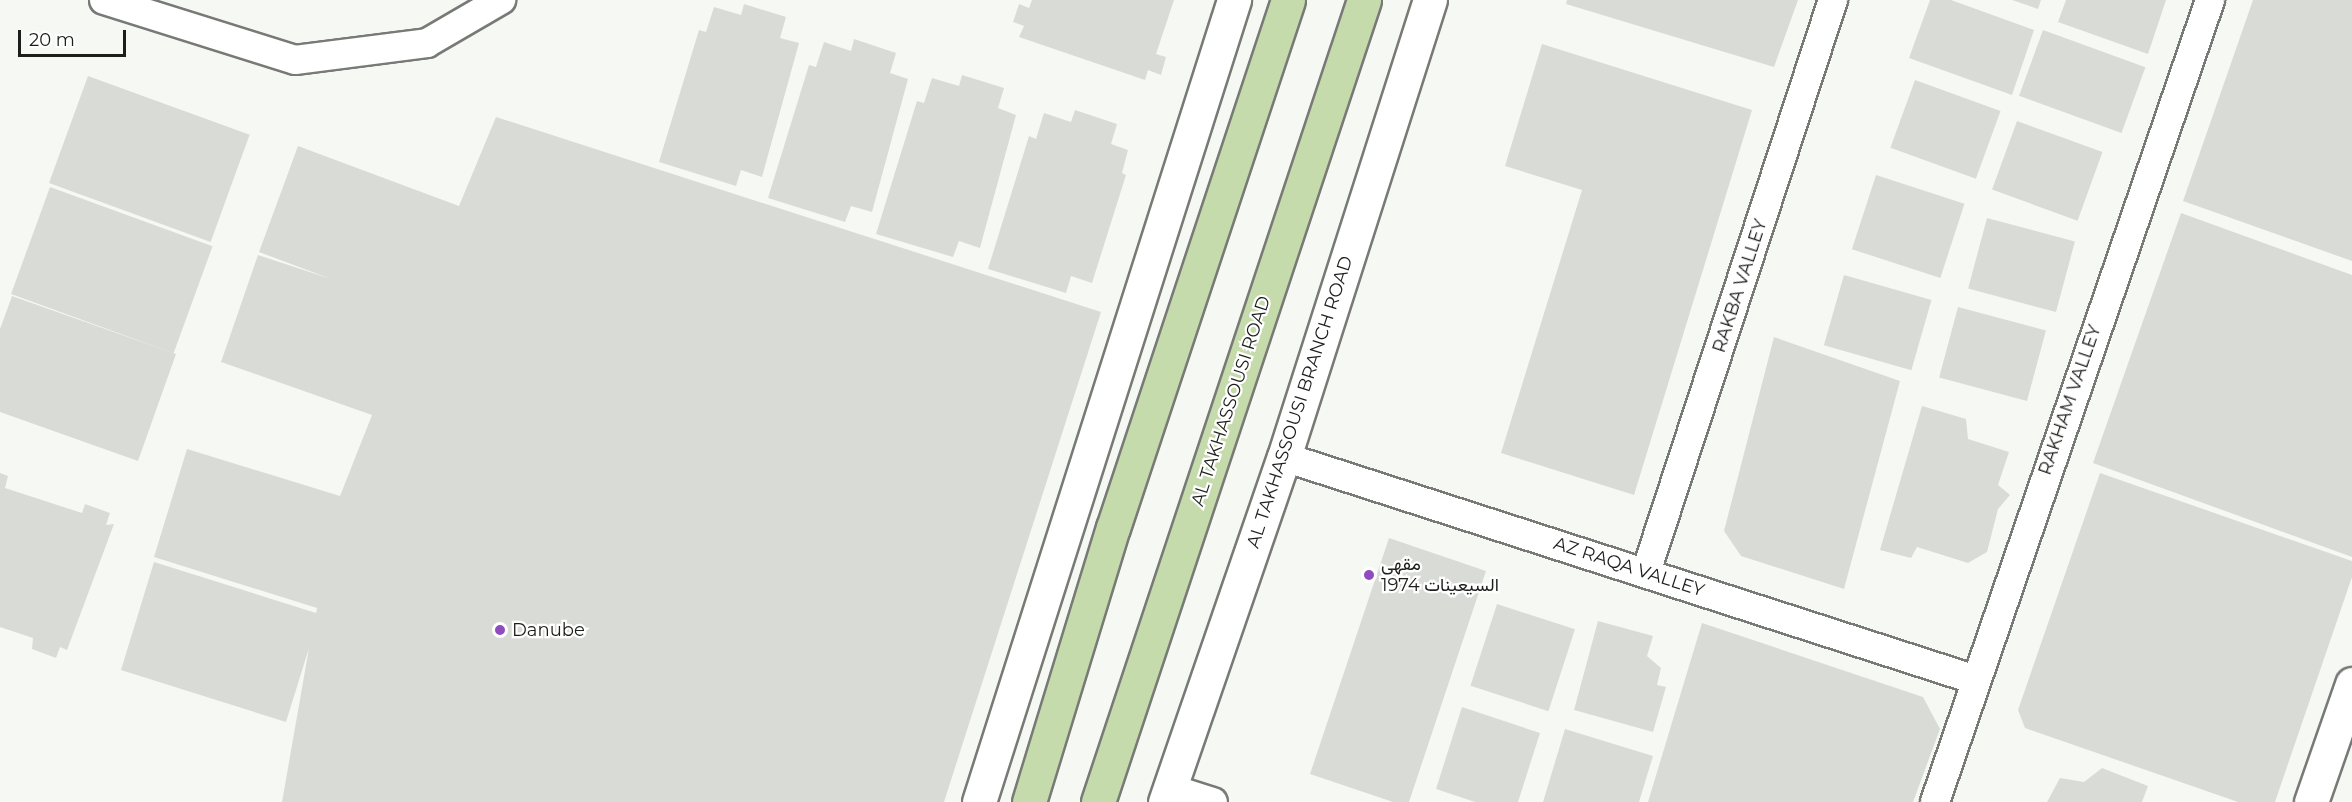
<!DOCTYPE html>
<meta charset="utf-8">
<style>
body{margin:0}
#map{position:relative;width:2352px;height:802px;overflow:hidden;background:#f6f9f3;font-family:Montserrat,Vazirmatn,sans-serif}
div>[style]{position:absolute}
.building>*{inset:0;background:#d9dcd6;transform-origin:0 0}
.roads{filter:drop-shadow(2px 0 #787a75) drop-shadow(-2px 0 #787a75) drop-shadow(0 2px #787a75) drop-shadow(0 -2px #787a75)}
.minor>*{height:28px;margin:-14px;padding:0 14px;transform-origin:14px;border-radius:14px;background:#fff}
.tertiary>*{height:33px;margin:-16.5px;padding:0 16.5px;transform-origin:16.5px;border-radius:16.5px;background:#fff}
.primary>*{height:33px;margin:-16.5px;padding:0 16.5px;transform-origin:16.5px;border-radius:16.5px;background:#c5dbac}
.dots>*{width:16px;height:16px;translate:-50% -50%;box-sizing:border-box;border:3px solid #fff;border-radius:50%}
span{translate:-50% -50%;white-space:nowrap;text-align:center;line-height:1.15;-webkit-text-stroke:4.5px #fff;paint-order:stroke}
.street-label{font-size:18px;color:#1d1e1c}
.poi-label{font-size:18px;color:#1d1e1c}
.left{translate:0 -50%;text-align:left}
.scale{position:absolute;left:18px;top:30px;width:108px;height:27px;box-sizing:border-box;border:3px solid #1d1e1c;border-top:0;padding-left:8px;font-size:18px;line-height:21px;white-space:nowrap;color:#1d1e1c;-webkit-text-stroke:4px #fff;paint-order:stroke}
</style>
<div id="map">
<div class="building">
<div style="clip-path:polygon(1032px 0,1174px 0,1156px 54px,1166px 57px,1161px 75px,1148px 70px,1145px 80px,1019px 37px,1024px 26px,1013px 22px,1019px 4px,1029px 8px)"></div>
<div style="clip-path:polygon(1567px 0,1798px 0,1774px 67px,1566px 4px)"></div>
<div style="clip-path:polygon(1930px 0,1951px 0,2034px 30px,2012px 95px,1909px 58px)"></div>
<div style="clip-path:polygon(2012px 0,2041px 0,2038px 9px)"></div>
<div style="clip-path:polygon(2066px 0,2166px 0,2148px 54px,2058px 22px)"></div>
<div style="clip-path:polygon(2253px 0,2352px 0,2352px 261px,2183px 201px)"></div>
<div style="clip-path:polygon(744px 4px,786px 17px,780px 38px,799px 43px,762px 177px,741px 170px,736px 186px,659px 162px,699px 30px,706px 32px,714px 7px,741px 15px)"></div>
<div style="left:2043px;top:30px;width:109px;height:70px;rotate:20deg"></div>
<div style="clip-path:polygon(854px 39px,896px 53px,890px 73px,908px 79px,872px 212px,851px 206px,845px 222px,768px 198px,809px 65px,816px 67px,824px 42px,851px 51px)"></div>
<div style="clip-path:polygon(1542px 44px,1752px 110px,1634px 495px,1501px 453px,1582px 190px,1505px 166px)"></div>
<div style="clip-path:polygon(962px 75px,1004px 88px,998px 108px,1016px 115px,980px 248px,959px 241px,953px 257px,876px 234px,917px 101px,924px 103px,932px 78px,959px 86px)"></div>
<div style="left:88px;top:76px;width:172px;height:114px;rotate:20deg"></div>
<div style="left:1915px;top:80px;width:91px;height:72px;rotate:20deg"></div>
<div style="clip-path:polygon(1075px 110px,1117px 124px,1111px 144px,1128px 150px,1122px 173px,1126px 175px,1092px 283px,1071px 276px,1066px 293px,988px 269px,1029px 136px,1036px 139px,1044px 113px,1071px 122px)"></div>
<div style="clip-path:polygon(496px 117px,1101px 312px,944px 802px,282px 802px,309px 648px,286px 722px,121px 670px,154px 562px,316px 613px,317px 608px,154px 557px,187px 449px,340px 496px,372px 415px,221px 362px,258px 255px,331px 279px,259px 252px,298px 146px,459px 206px)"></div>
<div style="left:2017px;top:121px;width:91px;height:73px;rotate:20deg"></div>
<div style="left:1876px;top:175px;width:93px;height:78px;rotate:18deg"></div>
<div style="left:50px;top:187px;width:173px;height:114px;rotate:20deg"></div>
<div style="clip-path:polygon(2181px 213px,2352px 275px,2352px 557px,2093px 463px)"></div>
<div style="left:1987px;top:218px;width:91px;height:73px;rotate:15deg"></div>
<div style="left:1844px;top:275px;width:91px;height:73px;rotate:16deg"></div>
<div style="clip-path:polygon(12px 296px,176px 354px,138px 461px,0 412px,0 329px)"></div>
<div style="left:1958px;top:307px;width:91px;height:73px;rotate:15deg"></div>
<div style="clip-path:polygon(1774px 337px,1900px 381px,1844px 589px,1741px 556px,1724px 531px)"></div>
<div style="clip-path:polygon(1922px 406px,1966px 419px,1968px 439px,2009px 452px,1998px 485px,2010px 495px,1998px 509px,1987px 552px,1968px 563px,1917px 547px,1911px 558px,1880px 550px)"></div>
<div style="clip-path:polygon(0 473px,8px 476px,5px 488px,82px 513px,85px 504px,110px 513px,106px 525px,114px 524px,67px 650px,60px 647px,56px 658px,32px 649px,33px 638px,0 627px)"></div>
<div style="clip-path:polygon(2100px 473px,2352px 561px,2352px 577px,2275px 802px,2238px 802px,2025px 728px,2018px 710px)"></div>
<div style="clip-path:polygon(1389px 538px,1486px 571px,1409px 802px,1393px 802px,1310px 774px)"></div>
<div style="left:1497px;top:604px;width:82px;height:86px;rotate:18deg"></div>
<div style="clip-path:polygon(1598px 621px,1653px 636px,1647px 656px,1661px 668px,1657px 685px,1666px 687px,1653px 732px,1574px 710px)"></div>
<div style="clip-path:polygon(1702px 623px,1923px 697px,1940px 729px,1913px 802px,1648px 802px)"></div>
<div style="clip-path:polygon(1462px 707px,1540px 733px,1518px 802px,1475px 802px,1436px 789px)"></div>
<div style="clip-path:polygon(1565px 729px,1653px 756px,1639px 802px,1543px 802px)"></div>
<div style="clip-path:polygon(2102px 768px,2148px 786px,2142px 802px,2047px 802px,2060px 778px,2084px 782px)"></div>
</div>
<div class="roads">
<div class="minor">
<div style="left:104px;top:0;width:200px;rotate:17.4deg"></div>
<div style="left:295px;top:60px;width:133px;rotate:-7.3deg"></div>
<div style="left:427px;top:43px;width:86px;rotate:-30.2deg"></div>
<div style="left:1284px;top:457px;width:724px;rotate:17.86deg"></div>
<div style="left:1646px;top:572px;width:602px;rotate:-71.9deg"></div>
<div style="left:1169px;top:788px;width:46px;rotate:17.7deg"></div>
<div style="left:1935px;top:802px;width:848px;rotate:-71.07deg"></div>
</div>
<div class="tertiary">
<div style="left:979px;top:802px;width:842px;rotate:-72.36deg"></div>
<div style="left:1165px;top:802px;width:365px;rotate:-71deg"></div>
<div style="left:1284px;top:457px;width:480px;rotate:-72.3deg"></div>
<div style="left:2311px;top:802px;width:125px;rotate:-70.8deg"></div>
</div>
<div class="primary">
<div style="left:1029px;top:802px;width:287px;rotate:-73deg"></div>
<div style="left:1113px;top:528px;width:556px;rotate:-71.66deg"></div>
<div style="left:1098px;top:802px;width:845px;rotate:-71.65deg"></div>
</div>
</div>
<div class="dots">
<div style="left:1369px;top:575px;background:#904bbf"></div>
<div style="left:500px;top:630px;background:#904bbf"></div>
</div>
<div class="street-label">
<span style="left:1740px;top:286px;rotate:-72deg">RAKBA VALLEY</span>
<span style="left:2070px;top:400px;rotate:-71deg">RAKHAM VALLEY</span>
<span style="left:1231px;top:401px;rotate:-72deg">AL TAKHASSOUSI ROAD</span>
<span style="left:1300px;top:402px;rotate:-72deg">AL TAKHASSOUSI BRANCH ROAD</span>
<span style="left:1629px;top:567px;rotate:18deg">AZ RAQA VALLEY</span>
</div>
<div class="poi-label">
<span class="left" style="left:1381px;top:575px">مقهى<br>السيعينات 1974</span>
<span class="left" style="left:512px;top:630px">Danube</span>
</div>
<div class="scale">20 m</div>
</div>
